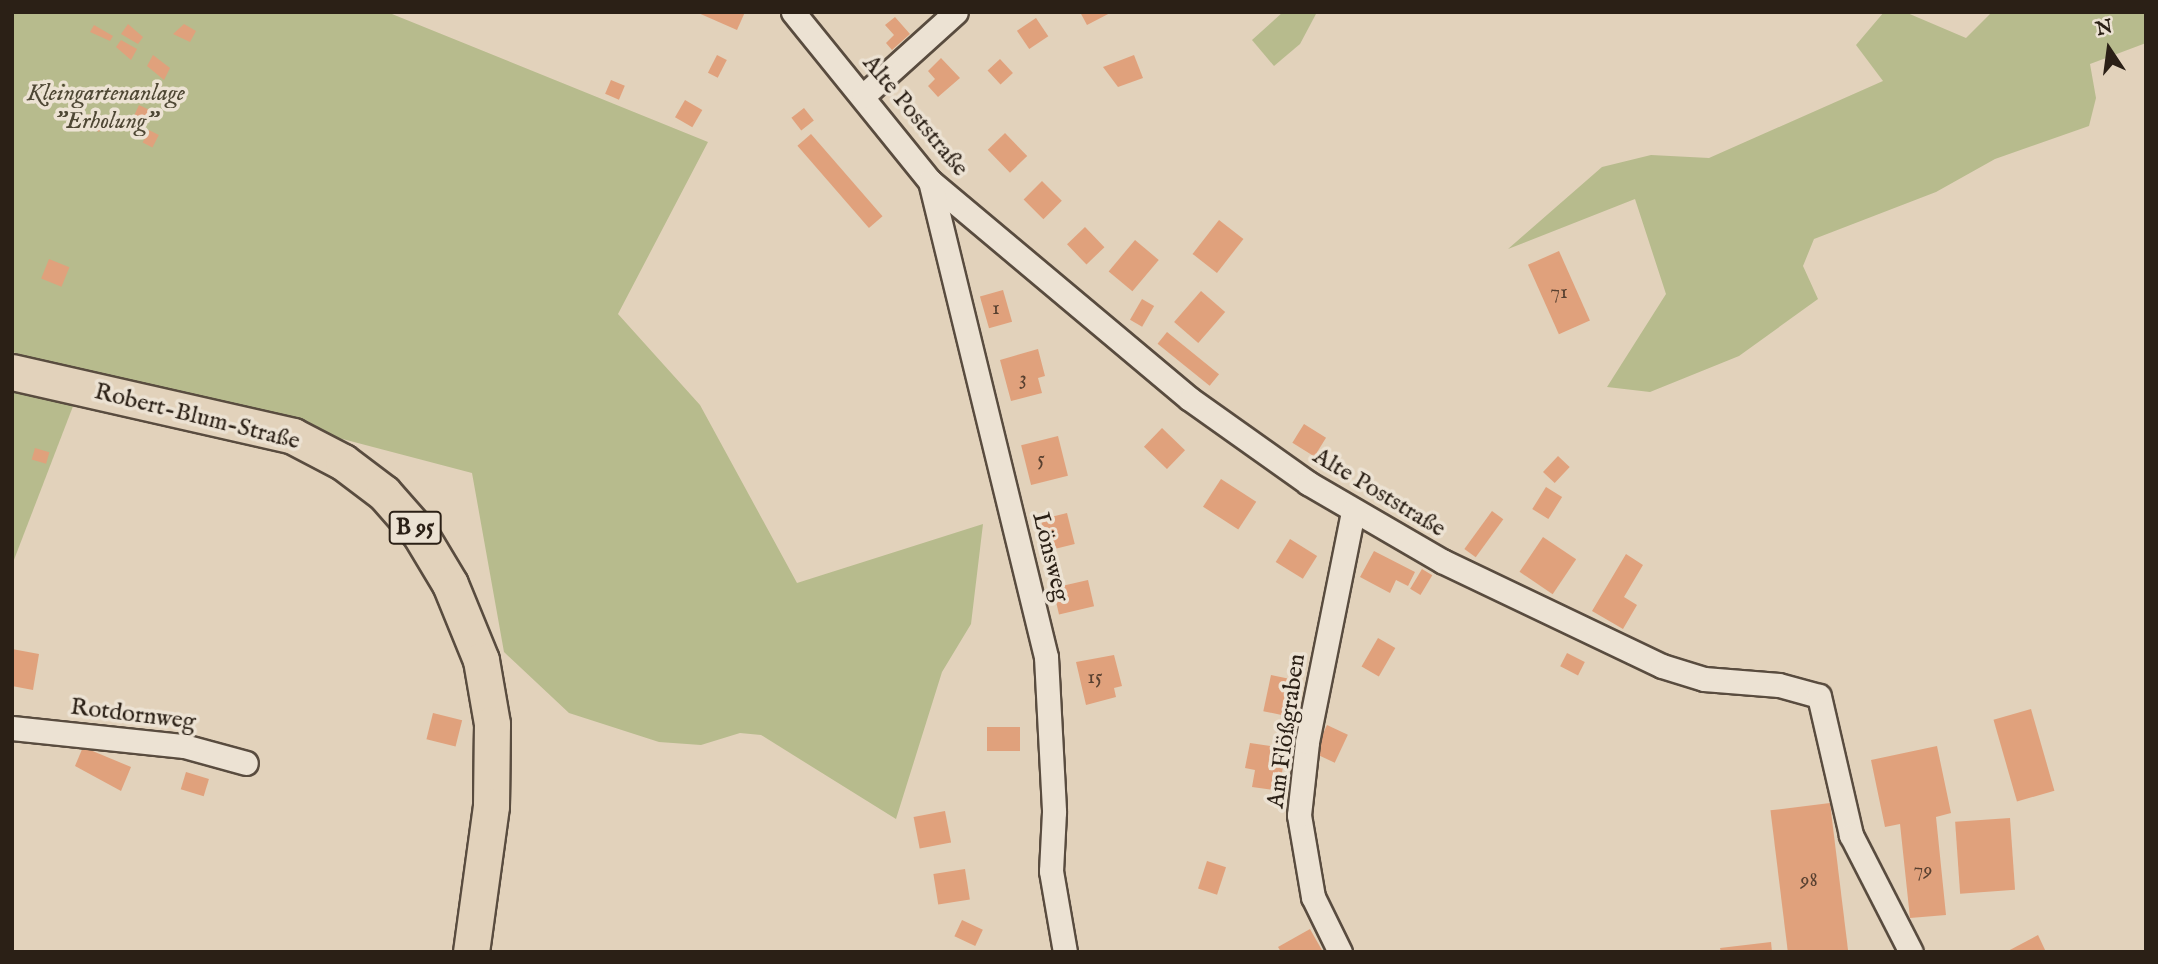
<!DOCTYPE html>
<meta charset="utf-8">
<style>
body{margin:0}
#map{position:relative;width:2158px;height:964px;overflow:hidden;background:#e2d2bb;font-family:"IM FELL English",serif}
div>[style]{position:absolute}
.green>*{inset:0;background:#b7bb8d}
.building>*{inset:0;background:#e0a17c;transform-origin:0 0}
.roads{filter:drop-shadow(2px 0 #594c3f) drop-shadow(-2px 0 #594c3f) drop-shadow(0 2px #594c3f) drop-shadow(0 -2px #594c3f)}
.minor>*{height:23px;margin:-11.5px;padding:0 11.5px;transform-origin:11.5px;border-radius:11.5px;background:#ece2d3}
.primary>*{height:35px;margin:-17.5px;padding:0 17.5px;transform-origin:17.5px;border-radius:17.5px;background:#e2d2bb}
span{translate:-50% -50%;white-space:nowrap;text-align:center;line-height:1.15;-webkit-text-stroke:7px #ece2d3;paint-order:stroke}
.number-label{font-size:21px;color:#584030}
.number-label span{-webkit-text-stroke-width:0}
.shield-label span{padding:2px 5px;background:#ece2d3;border:2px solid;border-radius:5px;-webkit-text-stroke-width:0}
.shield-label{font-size:23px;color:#2b2016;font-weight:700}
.park-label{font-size:24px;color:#4e4734;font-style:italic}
.street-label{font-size:24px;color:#2b2016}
.frame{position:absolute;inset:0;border:14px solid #2b2016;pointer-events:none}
.north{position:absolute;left:2074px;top:14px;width:70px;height:70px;-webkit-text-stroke:5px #ece2d3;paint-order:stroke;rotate:347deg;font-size:19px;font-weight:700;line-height:28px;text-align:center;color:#2b2016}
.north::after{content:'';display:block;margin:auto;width:24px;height:32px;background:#2b2016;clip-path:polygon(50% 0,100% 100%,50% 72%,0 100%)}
</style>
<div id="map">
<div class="green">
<div style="clip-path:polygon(12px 12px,387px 12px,708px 142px,618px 314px,700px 405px,797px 583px,983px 524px,971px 624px,942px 672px,896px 819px,761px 735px,740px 733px,701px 745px,659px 742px,569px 713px,504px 652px,472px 473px,12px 352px)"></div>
<div style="clip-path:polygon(1283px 12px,1317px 12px,1300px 44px,1274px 66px,1252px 40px)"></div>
<div style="clip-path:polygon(1884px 12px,1905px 12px,1966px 38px,1992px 12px,2146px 12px,2146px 43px,2090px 64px,2096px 98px,2089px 126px,1995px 159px,1936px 192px,1814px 239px,1803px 266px,1818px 299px,1739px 356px,1650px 392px,1607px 387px,1666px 294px,1635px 199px,1508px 249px,1602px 167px,1651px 155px,1709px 158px,1883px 81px,1856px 45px)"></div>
<div style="clip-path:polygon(12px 386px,75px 401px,12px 565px)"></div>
</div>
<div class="building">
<div style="clip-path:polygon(696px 12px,745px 12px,737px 30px)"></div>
<div style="clip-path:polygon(1080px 12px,1112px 12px,1087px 25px)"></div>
<div style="clip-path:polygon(895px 17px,910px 34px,892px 50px,886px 43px,894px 35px,885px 25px)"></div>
<div style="left:1036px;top:18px;width:22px;height:23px;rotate:56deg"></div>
<div style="clip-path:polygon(128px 24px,143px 37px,138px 44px,121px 34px)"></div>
<div style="clip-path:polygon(184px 24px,196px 31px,190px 42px,173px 34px)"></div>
<div style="clip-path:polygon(94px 25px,113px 36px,110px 41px,90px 32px)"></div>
<div style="clip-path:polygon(121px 40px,137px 49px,131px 60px,116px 47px)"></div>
<div style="clip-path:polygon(153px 55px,170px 68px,164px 80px,147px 66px)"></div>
<div style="left:717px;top:55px;width:11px;height:20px;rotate:27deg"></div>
<div style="clip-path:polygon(1134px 55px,1143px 78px,1118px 87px,1103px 67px)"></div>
<div style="clip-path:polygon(941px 58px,960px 78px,938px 97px,928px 86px,935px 79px,928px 71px)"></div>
<div style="left:1000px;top:59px;width:19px;height:17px;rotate:47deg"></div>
<div style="left:611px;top:80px;width:15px;height:15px;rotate:23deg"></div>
<div style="left:685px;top:100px;width:20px;height:20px;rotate:30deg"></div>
<div style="left:139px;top:105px;width:14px;height:16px;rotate:25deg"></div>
<div style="left:804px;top:108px;width:16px;height:16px;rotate:52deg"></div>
<div style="clip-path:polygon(88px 114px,104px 122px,99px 132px,84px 122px)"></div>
<div style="left:149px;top:130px;width:11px;height:14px;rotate:27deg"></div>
<div style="left:1005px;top:133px;width:32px;height:24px;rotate:46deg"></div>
<div style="left:811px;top:134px;width:109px;height:18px;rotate:49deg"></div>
<div style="left:1042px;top:181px;width:28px;height:26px;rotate:45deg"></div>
<div style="left:1219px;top:220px;width:31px;height:43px;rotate:38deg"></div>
<div style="left:1085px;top:227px;width:28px;height:25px;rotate:46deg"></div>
<div style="left:1135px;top:240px;width:31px;height:41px;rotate:40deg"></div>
<div style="left:1559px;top:251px;width:76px;height:34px;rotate:66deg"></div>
<div style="left:49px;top:259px;width:22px;height:21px;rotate:22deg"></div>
<div style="left:1003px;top:290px;width:33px;height:24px;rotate:74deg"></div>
<div style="left:1201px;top:291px;width:32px;height:41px;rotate:41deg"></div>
<div style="left:1142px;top:299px;width:14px;height:24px;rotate:30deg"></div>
<div style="left:1167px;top:332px;width:67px;height:15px;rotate:39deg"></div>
<div style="clip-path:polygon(1038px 349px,1045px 376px,1038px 378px,1042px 393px,1011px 401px,1000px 360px)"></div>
<div style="left:1304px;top:424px;width:26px;height:22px;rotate:32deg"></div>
<div style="left:1162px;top:428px;width:32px;height:26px;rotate:44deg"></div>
<div style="left:1058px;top:436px;width:41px;height:38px;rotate:76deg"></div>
<div style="left:35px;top:448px;width:15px;height:12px;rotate:16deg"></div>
<div style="left:1558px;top:456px;width:16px;height:22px;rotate:43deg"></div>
<div style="left:1221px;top:479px;width:42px;height:33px;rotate:33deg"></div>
<div style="left:1546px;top:487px;width:19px;height:26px;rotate:32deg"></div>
<div style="left:1492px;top:511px;width:14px;height:47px;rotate:36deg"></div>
<div style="left:1067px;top:513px;width:32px;height:27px;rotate:76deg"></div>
<div style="left:1543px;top:537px;width:40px;height:42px;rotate:34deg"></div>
<div style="left:1290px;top:539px;width:32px;height:27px;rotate:32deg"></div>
<div style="clip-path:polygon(1374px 551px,1415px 572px,1408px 586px,1396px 580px,1390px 593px,1360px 577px)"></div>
<div style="clip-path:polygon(1626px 554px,1643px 565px,1624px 597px,1637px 605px,1623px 629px,1592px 611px)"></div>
<div style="left:1422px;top:569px;width:12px;height:23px;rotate:31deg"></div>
<div style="left:1088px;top:580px;width:27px;height:36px;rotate:77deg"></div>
<div style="left:1378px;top:638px;width:20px;height:33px;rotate:30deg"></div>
<div style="clip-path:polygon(12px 649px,39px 654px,33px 690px,12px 686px)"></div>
<div style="left:1567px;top:653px;width:20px;height:15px;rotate:27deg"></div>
<div style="clip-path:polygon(1114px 655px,1122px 686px,1114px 688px,1116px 697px,1086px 705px,1076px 662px)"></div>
<div style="left:1271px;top:675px;width:33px;height:37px;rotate:12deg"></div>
<div style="left:2031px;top:709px;width:85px;height:39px;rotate:74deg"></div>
<div style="left:433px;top:713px;width:30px;height:27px;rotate:14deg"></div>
<div style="left:1327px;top:725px;width:23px;height:31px;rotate:25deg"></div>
<div style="left:987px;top:727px;width:33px;height:24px"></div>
<div style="clip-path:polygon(1250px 743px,1285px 748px,1280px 791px,1252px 787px,1255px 770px,1245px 768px)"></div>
<div style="clip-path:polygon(1937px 746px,1951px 813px,1936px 817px,1946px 915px,1910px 918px,1900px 824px,1885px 827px,1871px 760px)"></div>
<div style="clip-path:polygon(83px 747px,131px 767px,121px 791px,75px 766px)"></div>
<div style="left:186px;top:772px;width:24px;height:18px;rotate:17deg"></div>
<div style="left:1830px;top:803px;width:150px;height:60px;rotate:83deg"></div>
<div style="left:945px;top:811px;width:32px;height:32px;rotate:79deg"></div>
<div style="left:2010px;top:818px;width:72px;height:55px;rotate:86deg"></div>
<div style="left:1207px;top:861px;width:20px;height:29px;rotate:18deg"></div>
<div style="left:965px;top:869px;width:31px;height:32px;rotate:81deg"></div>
<div style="left:962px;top:920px;width:23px;height:18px;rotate:25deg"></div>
<div style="clip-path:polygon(1310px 929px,1323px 952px,1281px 952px,1278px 947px)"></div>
<div style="clip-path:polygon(2038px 935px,2046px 952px,2006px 952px)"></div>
<div style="clip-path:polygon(1771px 942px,1772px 952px,1721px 952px,1720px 948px)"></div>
</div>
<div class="roads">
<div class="minor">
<div style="left:793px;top:12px;width:218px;rotate:51deg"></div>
<div style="left:930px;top:181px;width:339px;rotate:40deg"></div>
<div style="left:1190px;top:399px;width:145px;rotate:35.4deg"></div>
<div style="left:1308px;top:483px;width:155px;rotate:30.2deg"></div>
<div style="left:1442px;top:561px;width:244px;rotate:25.5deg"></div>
<div style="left:1662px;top:666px;width:44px;rotate:17.2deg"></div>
<div style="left:1704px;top:679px;width:75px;rotate:4.6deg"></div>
<div style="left:1779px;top:685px;width:41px;rotate:15.4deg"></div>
<div style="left:1819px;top:696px;width:143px;rotate:77deg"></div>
<div style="left:1851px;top:835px;width:131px;rotate:62.9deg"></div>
<div style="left:863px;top:96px;width:125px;rotate:-42.1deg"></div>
<div style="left:930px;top:181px;width:490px;rotate:76.3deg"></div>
<div style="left:1046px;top:657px;width:155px;rotate:87deg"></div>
<div style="left:1054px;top:812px;width:59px;rotate:92.9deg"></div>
<div style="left:1051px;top:871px;width:82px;rotate:80.2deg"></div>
<div style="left:12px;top:728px;width:173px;rotate:6deg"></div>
<div style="left:184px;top:746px;width:64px;rotate:15.3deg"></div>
<div style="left:1340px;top:952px;width:61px;rotate:-116.1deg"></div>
<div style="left:1313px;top:897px;width:83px;rotate:-99.7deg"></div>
<div style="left:1299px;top:815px;width:73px;rotate:-83.7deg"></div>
<div style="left:1307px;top:742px;width:235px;rotate:-78.7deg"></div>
</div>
<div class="primary">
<div style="left:12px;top:372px;width:288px;rotate:12.8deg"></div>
<div style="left:293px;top:436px;width:56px;rotate:27.5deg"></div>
<div style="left:343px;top:462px;width:51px;rotate:37.1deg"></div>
<div style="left:384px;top:493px;width:55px;rotate:48.7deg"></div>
<div style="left:420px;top:534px;width:58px;rotate:59deg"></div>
<div style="left:450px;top:584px;width:82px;rotate:67.8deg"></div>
<div style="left:481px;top:660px;width:65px;rotate:80.2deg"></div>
<div style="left:492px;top:724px;width:82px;rotate:90.7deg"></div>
<div style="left:491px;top:806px;width:147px;rotate:97.8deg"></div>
</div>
</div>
<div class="number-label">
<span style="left:1559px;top:293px">71</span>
<span style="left:996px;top:309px">1</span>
<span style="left:1023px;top:379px">3</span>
<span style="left:1041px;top:460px">5</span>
<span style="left:1095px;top:678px">15</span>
<span style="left:1923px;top:871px">79</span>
<span style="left:1809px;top:881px">98</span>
</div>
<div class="shield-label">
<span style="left:415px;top:528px">B 95</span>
</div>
<div class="park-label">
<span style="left:106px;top:108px">Kleingartenanlage<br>"Erholung"</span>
</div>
<div class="street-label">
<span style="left:915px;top:116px;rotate:50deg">Alte Poststraße</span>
<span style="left:197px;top:417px;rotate:14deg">Robert-Blum-Straße</span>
<span style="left:1379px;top:493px;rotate:31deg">Alte Poststraße</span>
<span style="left:1050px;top:557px;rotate:76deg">Lönsweg</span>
<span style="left:133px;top:715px;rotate:7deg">Rotdornweg</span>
<span style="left:1287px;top:731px;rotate:-82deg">Am Flößgraben</span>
</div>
<div class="frame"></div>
<div class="north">N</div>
</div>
